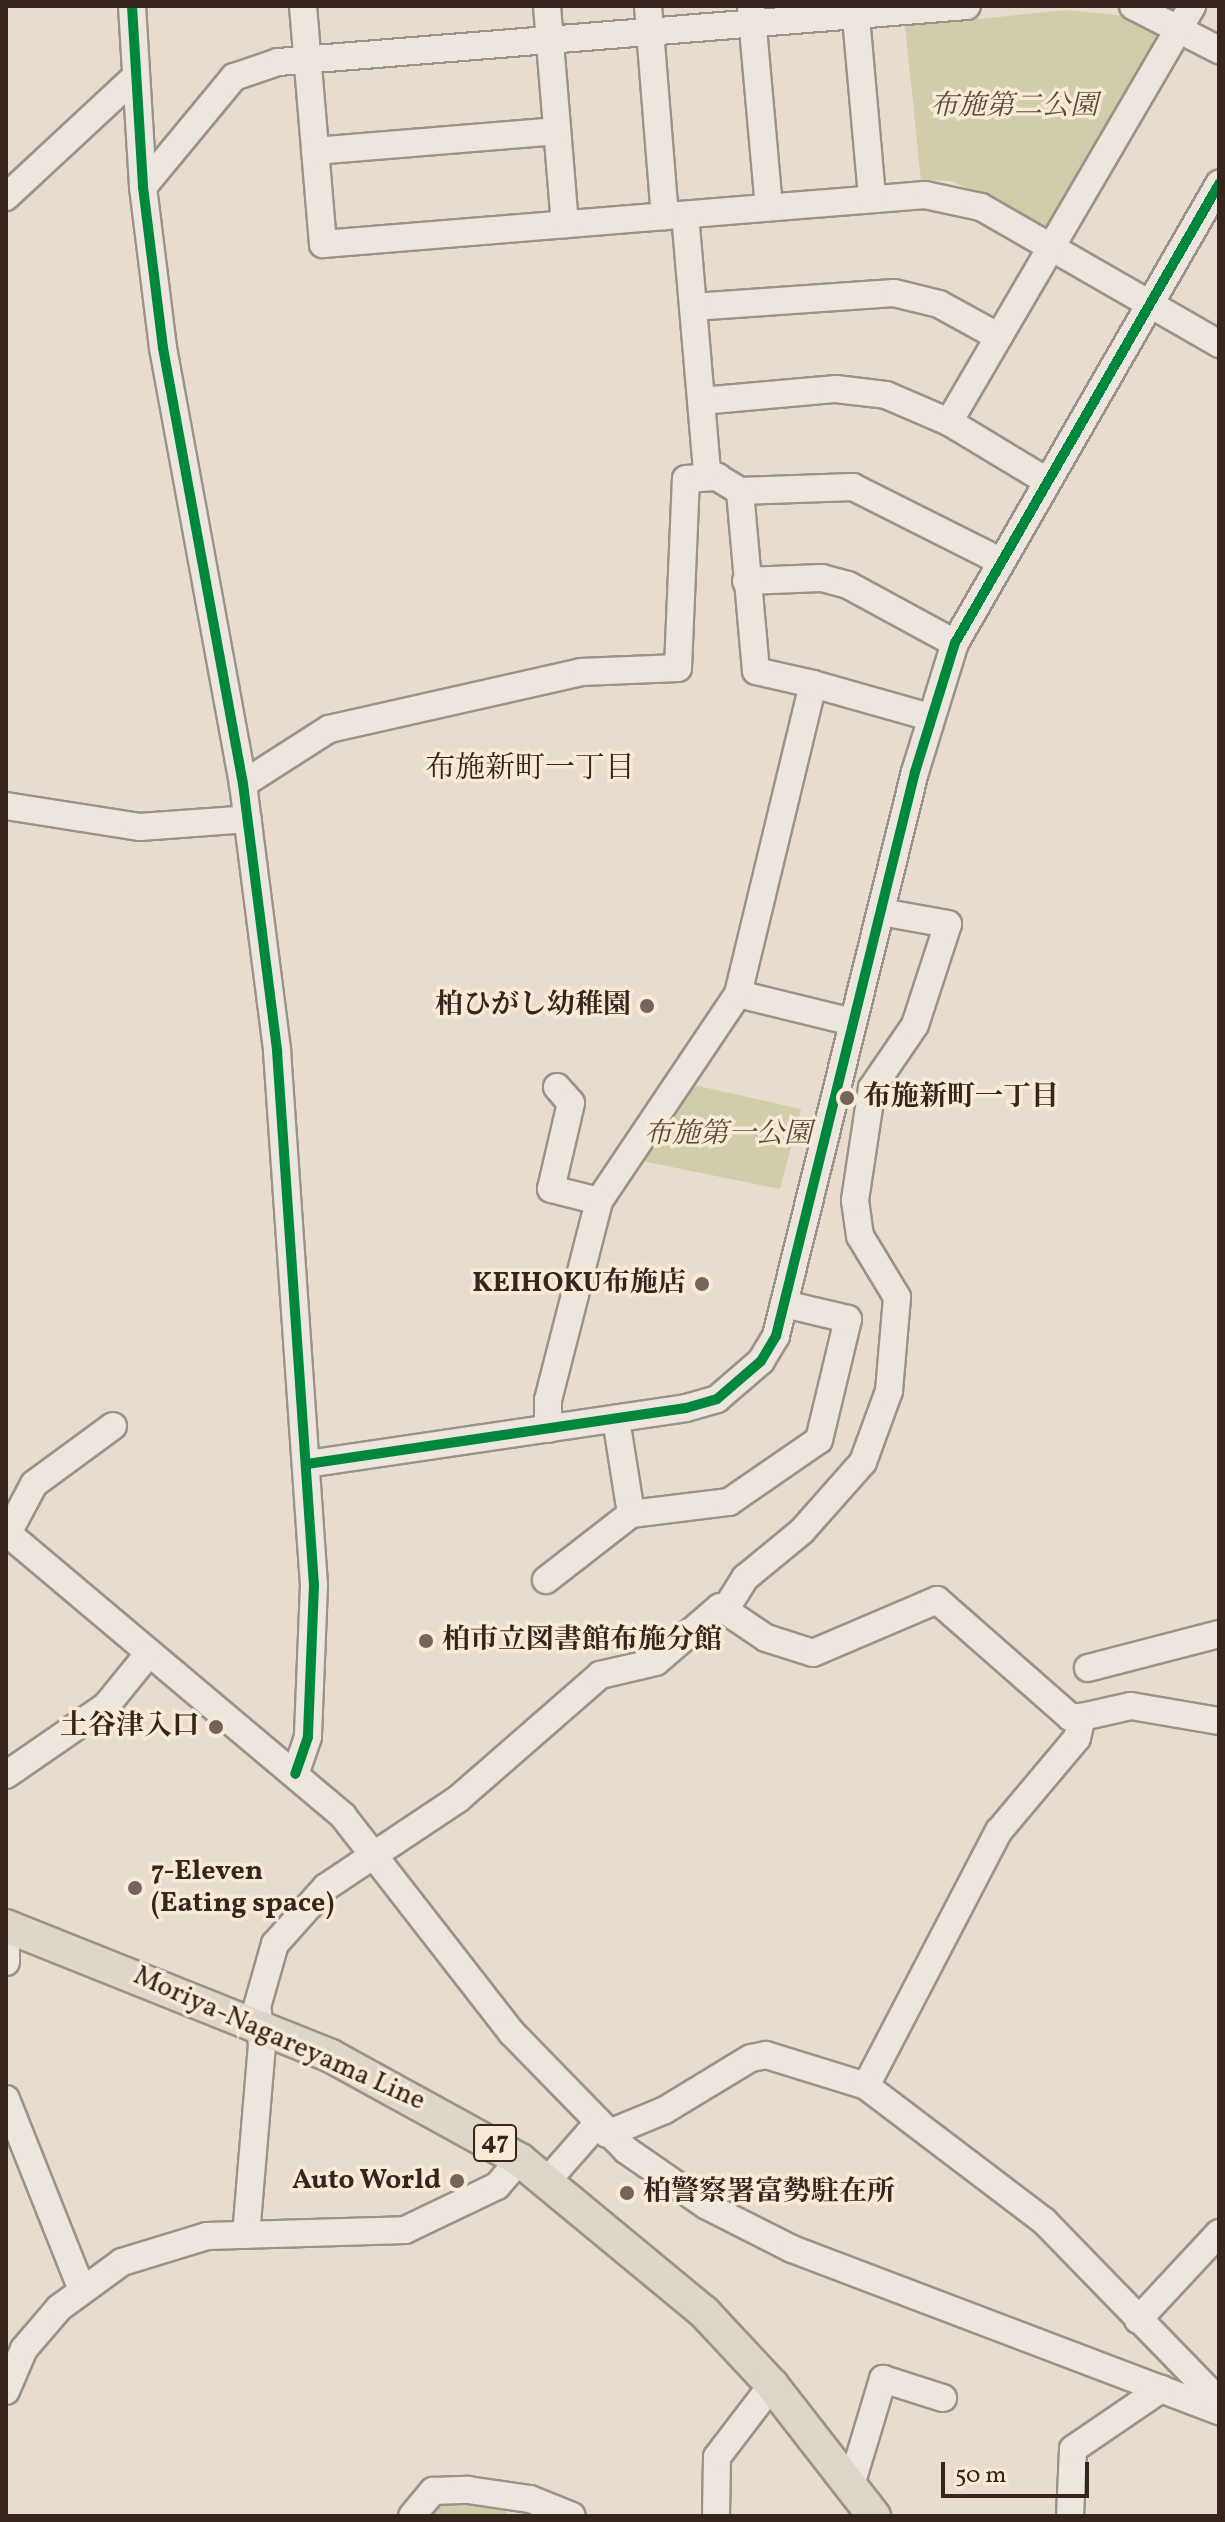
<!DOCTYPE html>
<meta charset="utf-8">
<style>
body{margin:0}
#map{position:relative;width:1225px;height:2522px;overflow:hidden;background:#e7dccd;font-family:Vollkorn,"Noto Serif JP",serif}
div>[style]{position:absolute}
.green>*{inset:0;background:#d1cdab}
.roads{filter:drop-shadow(2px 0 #9b9288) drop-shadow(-2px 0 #9b9288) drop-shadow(0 2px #9b9288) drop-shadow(0 -2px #9b9288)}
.minor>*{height:26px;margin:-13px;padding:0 13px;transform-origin:13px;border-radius:13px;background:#ece6de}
.major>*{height:32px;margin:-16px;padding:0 16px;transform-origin:16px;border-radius:16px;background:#ded6c9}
.cycleway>*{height:10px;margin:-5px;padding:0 5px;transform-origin:5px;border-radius:5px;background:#00873e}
.dots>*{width:22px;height:22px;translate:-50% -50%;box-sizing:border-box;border:4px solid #f7ead7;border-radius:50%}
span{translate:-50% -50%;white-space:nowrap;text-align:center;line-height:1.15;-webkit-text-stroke:7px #f7ead7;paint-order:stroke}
.shield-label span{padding:2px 6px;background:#f7ead7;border:2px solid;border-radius:6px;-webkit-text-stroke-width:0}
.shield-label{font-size:26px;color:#37241d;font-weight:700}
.park-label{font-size:28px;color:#594b3a;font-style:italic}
.poi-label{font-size:28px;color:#37241d;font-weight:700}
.right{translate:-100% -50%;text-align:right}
.left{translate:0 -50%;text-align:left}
.street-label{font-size:28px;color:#37241d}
.neighbourhood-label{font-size:30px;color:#37241d}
.frame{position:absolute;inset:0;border:8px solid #37241d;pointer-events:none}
.scale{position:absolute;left:941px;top:2462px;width:148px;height:36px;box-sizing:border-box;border:4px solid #37241d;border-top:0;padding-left:10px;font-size:24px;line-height:28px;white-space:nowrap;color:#37241d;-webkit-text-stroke:6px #f7ead7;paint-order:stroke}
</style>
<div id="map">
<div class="green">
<div style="clip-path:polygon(1068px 10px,1135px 17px,1160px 28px,1160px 40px,1053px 224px,1043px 227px,952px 181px,921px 180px,905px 26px)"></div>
<div style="clip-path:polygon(694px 1085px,801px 1109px,780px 1189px,642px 1161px)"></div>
<div style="clip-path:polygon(480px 2500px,507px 2510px,506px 2516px,425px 2516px,436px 2503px)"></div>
</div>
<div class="roads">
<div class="minor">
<div style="left:132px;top:6px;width:181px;rotate:86.5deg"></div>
<div style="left:143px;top:187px;width:162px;rotate:82.9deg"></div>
<div style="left:163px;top:348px;width:443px;rotate:79.6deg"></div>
<div style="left:243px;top:784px;width:269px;rotate:82.7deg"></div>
<div style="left:277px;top:1051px;width:535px;rotate:86.04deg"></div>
<div style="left:314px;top:1585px;width:152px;rotate:92.3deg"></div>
<div style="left:308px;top:1737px;width:39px;rotate:109deg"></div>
<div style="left:303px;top:6px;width:239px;rotate:85.2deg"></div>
<div style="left:323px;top:244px;width:604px;rotate:-4.65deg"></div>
<div style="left:925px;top:195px;width:57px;rotate:12.1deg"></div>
<div style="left:981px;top:207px;width:275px;rotate:29.9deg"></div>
<div style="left:547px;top:6px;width:219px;rotate:85.3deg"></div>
<div style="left:648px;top:6px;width:211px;rotate:85.4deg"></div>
<div style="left:751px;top:6px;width:202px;rotate:84.9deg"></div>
<div style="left:855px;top:6px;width:191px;rotate:84.9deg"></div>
<div style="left:1133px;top:6px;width:97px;rotate:27.1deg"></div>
<div style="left:315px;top:151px;width:243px;rotate:-4.7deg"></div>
<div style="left:143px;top:187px;width:143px;rotate:-50.4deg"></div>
<div style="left:234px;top:77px;width:46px;rotate:-18.8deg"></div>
<div style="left:278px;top:62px;width:691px;rotate:-4.65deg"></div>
<div style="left:6px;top:197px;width:175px;rotate:-42.9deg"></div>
<div style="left:693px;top:307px;width:201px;rotate:-4deg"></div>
<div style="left:894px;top:293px;width:46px;rotate:13.7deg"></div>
<div style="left:939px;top:304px;width:68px;rotate:28.8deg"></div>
<div style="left:701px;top:401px;width:136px;rotate:-5.1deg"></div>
<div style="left:836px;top:389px;width:50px;rotate:6.8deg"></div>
<div style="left:886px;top:395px;width:69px;rotate:23.2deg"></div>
<div style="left:949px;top:422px;width:112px;rotate:31.1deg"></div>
<div style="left:949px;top:422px;width:482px;rotate:-59.7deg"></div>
<div style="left:740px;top:491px;width:113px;rotate:-2deg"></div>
<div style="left:853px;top:487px;width:165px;rotate:26.7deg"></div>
<div style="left:746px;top:581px;width:76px;rotate:-2.3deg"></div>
<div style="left:822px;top:578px;width:27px;rotate:15deg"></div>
<div style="left:848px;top:585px;width:122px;rotate:28.5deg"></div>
<div style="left:813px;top:684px;width:122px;rotate:15.8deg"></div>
<div style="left:243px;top:784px;width:102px;rotate:-32.6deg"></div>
<div style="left:329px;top:729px;width:258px;rotate:-12.7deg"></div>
<div style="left:581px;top:672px;width:97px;rotate:-2.4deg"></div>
<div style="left:678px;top:668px;width:189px;rotate:-87.6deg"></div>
<div style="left:686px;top:479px;width:32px;rotate:-4deg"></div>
<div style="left:6px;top:806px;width:136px;rotate:8.9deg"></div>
<div style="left:140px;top:827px;width:108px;rotate:-4.2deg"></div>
<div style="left:738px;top:994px;width:118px;rotate:13.7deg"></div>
<div style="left:557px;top:1087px;width:21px;rotate:49deg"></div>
<div style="left:571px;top:1103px;width:88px;rotate:103.1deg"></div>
<div style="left:551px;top:1189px;width:49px;rotate:14deg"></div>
<div style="left:599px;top:1201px;width:249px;rotate:-56.1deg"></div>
<div style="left:738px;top:994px;width:319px;rotate:-76.4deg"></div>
<div style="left:813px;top:684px;width:58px;rotate:-167.2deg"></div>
<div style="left:756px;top:671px;width:181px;rotate:-95.1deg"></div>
<div style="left:740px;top:491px;width:39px;rotate:-149deg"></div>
<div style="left:707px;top:471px;width:256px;rotate:-94.9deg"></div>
<div style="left:616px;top:1419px;width:96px;rotate:81deg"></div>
<div style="left:631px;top:1514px;width:99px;rotate:-7deg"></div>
<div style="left:729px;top:1502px;width:109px;rotate:-34.6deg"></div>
<div style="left:819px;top:1440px;width:124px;rotate:-76.5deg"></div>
<div style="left:848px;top:1319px;width:66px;rotate:-166.8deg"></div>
<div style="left:548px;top:1429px;width:29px;rotate:-90deg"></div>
<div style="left:548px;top:1400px;width:205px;rotate:-75.6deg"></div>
<div style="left:307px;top:1464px;width:383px;rotate:-8.4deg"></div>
<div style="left:686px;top:1408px;width:32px;rotate:-16deg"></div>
<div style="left:717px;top:1399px;width:58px;rotate:-40.8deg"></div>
<div style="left:761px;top:1361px;width:29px;rotate:-59deg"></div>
<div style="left:776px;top:1336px;width:581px;rotate:-76.16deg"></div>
<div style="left:915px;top:772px;width:135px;rotate:-72.8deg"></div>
<div style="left:955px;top:643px;width:530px;rotate:-60.09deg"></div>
<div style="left:6px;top:1532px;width:441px;rotate:40.1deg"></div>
<div style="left:343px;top:1816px;width:275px;rotate:52.1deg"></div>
<div style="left:512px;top:2033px;width:163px;rotate:45.7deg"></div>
<div style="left:626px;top:2150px;width:98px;rotate:34.7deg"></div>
<div style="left:707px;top:2206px;width:95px;rotate:26.8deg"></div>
<div style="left:792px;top:2249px;width:457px;rotate:20.8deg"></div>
<div style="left:8px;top:1533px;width:55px;rotate:-62deg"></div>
<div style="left:34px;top:1484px;width:98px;rotate:-36.3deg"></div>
<div style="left:546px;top:1580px;width:108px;rotate:-37.8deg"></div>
<div style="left:725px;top:1610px;width:38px;rotate:-58deg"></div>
<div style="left:745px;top:1578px;width:74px;rotate:-39.5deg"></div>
<div style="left:802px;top:1531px;width:92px;rotate:-48.5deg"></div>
<div style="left:863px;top:1462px;width:76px;rotate:-69.9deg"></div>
<div style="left:889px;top:1391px;width:94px;rotate:-85.1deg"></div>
<div style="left:897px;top:1297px;width:71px;rotate:-121.2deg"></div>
<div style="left:860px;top:1236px;width:36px;rotate:-98deg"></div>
<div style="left:855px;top:1200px;width:113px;rotate:-81.4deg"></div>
<div style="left:872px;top:1088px;width:76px;rotate:-55.7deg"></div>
<div style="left:915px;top:1025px;width:106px;rotate:-71.9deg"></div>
<div style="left:948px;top:924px;width:68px;rotate:-169.8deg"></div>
<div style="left:1088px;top:1668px;width:135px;rotate:-14.5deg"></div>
<div style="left:6px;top:1775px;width:121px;rotate:-34.6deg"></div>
<div style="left:106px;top:1706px;width:68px;rotate:-50.9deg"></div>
<div style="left:6px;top:1938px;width:24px;rotate:90deg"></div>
<div style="left:866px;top:2086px;width:288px;rotate:-62.5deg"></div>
<div style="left:999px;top:1831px;width:121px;rotate:-50deg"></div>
<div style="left:1077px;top:1738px;width:22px;rotate:-77deg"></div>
<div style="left:1082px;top:1717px;width:50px;rotate:-12.7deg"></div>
<div style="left:1131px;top:1706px;width:89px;rotate:9.7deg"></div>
<div style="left:6px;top:2099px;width:202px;rotate:68.3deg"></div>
<div style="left:607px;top:2134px;width:63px;rotate:-22.5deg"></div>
<div style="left:665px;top:2110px;width:100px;rotate:-31.2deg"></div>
<div style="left:751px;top:2058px;width:15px;rotate:-11deg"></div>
<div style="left:766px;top:2055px;width:105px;rotate:17.2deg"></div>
<div style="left:866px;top:2086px;width:223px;rotate:37.2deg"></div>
<div style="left:1044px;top:2221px;width:251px;rotate:45.8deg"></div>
<div style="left:548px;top:2180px;width:74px;rotate:-48.8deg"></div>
<div style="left:246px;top:2235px;width:191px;rotate:-85.2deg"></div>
<div style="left:262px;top:2045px;width:38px;rotate:-97deg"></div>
<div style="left:257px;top:2007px;width:66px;rotate:-74.1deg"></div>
<div style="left:275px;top:1944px;width:76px;rotate:-48.2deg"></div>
<div style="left:326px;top:1887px;width:159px;rotate:-33.7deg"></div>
<div style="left:458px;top:1799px;width:189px;rotate:-41.1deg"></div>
<div style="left:600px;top:1675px;width:57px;rotate:-13.1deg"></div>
<div style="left:656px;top:1662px;width:84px;rotate:-40.7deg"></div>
<div style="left:720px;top:1607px;width:55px;rotate:34deg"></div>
<div style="left:766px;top:1638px;width:49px;rotate:17.7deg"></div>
<div style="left:813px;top:1653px;width:135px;rotate:-23.1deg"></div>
<div style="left:937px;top:1600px;width:177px;rotate:41.3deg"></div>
<div style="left:1070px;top:1717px;width:12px"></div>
<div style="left:1138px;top:2320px;width:119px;rotate:-47deg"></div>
<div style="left:6px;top:2391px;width:46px;rotate:-66.8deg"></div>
<div style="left:24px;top:2349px;width:54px;rotate:-49.5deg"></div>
<div style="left:59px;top:2308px;width:78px;rotate:-36.1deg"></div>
<div style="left:122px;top:2262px;width:89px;rotate:-17deg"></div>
<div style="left:207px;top:2236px;width:198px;rotate:-1.7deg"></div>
<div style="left:405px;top:2230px;width:102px;rotate:-25.6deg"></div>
<div style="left:497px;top:2186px;width:35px;rotate:-49deg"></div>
<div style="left:851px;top:2485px;width:111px;rotate:-73.2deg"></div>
<div style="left:883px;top:2379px;width:63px;rotate:17.6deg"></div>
<div style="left:412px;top:2516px;width:33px;rotate:-50deg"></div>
<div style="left:433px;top:2491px;width:35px;rotate:-2deg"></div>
<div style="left:468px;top:2490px;width:63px;rotate:8.3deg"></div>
<div style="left:530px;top:2499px;width:45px;rotate:22deg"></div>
<div style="left:716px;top:2516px;width:59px;rotate:-89deg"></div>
<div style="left:717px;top:2457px;width:91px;rotate:-52.6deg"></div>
<div style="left:1070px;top:2516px;width:67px;rotate:-87.4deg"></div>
<div style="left:1073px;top:2449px;width:107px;rotate:-34.3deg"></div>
</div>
<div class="major">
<div style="left:6px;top:1926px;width:350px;rotate:21.8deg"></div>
<div style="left:331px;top:2056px;width:216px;rotate:28.8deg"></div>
<div style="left:520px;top:2160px;width:239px;rotate:39.6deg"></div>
<div style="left:704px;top:2312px;width:100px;rotate:47deg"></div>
<div style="left:772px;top:2385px;width:166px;rotate:52.1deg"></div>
</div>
</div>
<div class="cycleway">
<div style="left:132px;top:6px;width:181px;rotate:86.5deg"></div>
<div style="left:143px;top:187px;width:162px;rotate:82.9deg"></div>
<div style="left:163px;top:348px;width:443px;rotate:79.6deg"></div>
<div style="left:243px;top:784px;width:269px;rotate:82.7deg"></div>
<div style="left:277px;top:1051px;width:535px;rotate:86.04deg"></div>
<div style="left:314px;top:1585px;width:152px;rotate:92.3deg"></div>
<div style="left:308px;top:1737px;width:39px;rotate:109deg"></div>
<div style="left:307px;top:1464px;width:383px;rotate:-8.4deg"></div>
<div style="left:686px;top:1408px;width:32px;rotate:-16deg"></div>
<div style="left:717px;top:1399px;width:58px;rotate:-40.8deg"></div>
<div style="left:761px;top:1361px;width:29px;rotate:-59deg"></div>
<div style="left:776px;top:1336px;width:581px;rotate:-76.16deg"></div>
<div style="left:915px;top:772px;width:135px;rotate:-72.8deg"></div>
<div style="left:955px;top:643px;width:530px;rotate:-60.09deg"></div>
</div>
<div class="dots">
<div style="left:647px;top:1006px;background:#75645b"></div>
<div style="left:847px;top:1098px;background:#75645b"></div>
<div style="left:702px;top:1284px;background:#75645b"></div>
<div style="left:426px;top:1641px;background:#75645b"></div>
<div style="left:216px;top:1727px;background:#75645b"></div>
<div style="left:135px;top:1888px;background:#75645b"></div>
<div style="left:457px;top:2181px;background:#75645b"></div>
<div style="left:627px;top:2193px;background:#75645b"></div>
</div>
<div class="shield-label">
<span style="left:495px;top:2143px">47</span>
</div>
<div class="park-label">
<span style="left:1014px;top:107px">布施第二公園</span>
<span style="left:728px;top:1135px">布施第一公園</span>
</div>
<div class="poi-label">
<span class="right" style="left:631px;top:1006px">柏ひがし幼稚園</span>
<span class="left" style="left:863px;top:1098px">布施新町一丁目</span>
<span class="right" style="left:686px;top:1284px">KEIHOKU布施店</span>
<span class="left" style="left:442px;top:1641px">柏市立図書館布施分館</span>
<span class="right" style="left:200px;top:1727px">土谷津入口</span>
<span class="left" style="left:151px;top:1888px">7-Eleven<br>(Eating space)</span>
<span class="right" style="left:441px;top:2181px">Auto World</span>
<span class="left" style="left:643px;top:2193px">柏警察署富勢駐在所</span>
</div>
<div class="street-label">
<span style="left:279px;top:2039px;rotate:24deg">Moriya-Nagareyama Line</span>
</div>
<div class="neighbourhood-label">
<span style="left:530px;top:769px">布施新町一丁目</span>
</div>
<div class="frame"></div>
<div class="scale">50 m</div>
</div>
